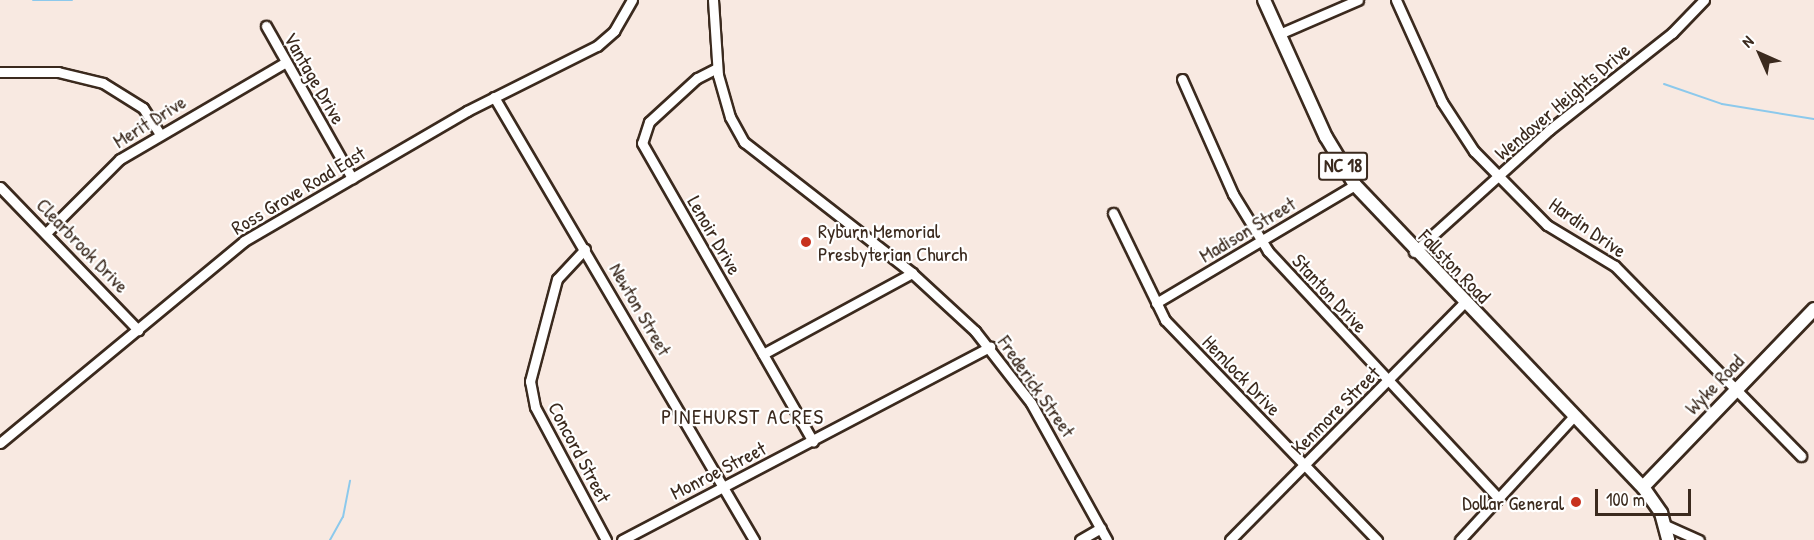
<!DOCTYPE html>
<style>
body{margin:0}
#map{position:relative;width:1814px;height:540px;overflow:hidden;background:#f8e9e1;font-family:"Patrick Hand",sans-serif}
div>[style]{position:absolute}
.stream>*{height:2px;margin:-1px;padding:0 1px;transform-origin:1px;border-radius:1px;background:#8cc9ec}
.roads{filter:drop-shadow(2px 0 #3b2a1e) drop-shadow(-2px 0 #3b2a1e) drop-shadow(0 2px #3b2a1e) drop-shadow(0 -2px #3b2a1e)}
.minor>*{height:9px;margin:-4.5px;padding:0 4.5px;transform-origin:4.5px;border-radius:4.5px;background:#fff}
.major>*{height:12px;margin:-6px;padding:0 6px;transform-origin:6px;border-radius:6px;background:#fff}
.dots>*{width:16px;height:16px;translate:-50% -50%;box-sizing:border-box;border:3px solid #fff;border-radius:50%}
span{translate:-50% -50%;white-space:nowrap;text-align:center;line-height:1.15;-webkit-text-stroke:4.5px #fff;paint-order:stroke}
.shield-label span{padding:2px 4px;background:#fff;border:2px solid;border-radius:4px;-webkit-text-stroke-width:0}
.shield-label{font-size:18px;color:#3b2a1e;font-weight:700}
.street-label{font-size:20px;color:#3b2a1e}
.poi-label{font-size:20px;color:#3b2a1e}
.left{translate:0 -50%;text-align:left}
.right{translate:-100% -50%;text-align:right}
.neighbourhood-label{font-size:21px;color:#3b2a1e;letter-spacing:1.5px}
.north{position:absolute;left:1730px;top:24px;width:60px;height:60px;-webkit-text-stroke:4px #fff;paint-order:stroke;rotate:315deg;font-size:16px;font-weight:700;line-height:24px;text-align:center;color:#3b2a1e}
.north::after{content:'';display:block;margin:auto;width:21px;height:27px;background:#3b2a1e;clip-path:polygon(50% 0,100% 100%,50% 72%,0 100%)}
.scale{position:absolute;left:1595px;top:489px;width:96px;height:27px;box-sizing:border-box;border:3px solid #3b2a1e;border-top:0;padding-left:8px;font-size:18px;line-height:21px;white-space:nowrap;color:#3b2a1e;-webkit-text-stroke:4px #fff;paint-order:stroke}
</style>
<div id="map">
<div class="stream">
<div style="left:33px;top:0;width:39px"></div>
<div style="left:1664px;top:84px;width:61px;rotate:19deg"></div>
<div style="left:1722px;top:104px;width:93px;rotate:9.3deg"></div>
<div style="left:330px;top:540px;width:26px;rotate:-61deg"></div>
<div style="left:343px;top:517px;width:37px;rotate:-79deg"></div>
</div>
<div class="roads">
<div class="minor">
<div style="left:713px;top:0;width:75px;rotate:86.2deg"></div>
<div style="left:718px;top:75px;width:44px;rotate:74.1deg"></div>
<div style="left:730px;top:117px;width:29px;rotate:61deg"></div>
<div style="left:744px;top:142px;width:213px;rotate:37.9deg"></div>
<div style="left:912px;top:273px;width:86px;rotate:42.6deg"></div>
<div style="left:975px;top:331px;width:91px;rotate:52.1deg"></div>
<div style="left:1031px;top:403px;width:157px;rotate:61deg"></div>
<div style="left:1396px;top:0;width:112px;rotate:65.7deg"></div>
<div style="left:1442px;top:102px;width:59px;rotate:56.9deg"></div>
<div style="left:1474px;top:151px;width:104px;rotate:45.4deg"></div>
<div style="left:1547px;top:225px;width:79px;rotate:31.1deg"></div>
<div style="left:1615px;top:266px;width:266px;rotate:45.6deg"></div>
<div style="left:266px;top:26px;width:175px;rotate:60.5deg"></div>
<div style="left:1279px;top:34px;width:86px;rotate:-23.3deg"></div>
<div style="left:717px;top:68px;width:22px;rotate:153deg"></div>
<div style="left:697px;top:78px;width:65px;rotate:137.5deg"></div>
<div style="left:649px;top:122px;width:22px;rotate:108deg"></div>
<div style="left:642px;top:143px;width:344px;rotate:60.2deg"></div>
<div style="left:0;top:72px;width:58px"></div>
<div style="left:58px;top:72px;width:46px;rotate:13.7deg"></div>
<div style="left:103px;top:83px;width:47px;rotate:32deg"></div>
<div style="left:143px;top:108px;width:31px;rotate:57deg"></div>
<div style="left:1182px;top:79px;width:126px;rotate:66.1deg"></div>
<div style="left:1233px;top:194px;width:67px;rotate:58.4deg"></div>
<div style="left:1268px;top:251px;width:338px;rotate:47deg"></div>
<div style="left:494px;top:97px;width:514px;rotate:59.59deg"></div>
<div style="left:0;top:187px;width:199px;rotate:46deg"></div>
<div style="left:1113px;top:213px;width:119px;rotate:64.1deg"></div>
<div style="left:1165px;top:320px;width:306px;rotate:46.1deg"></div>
<div style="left:47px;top:232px;width:103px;rotate:-45deg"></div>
<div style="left:120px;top:159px;width:192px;rotate:-30.3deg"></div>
<div style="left:585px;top:249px;width:41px;rotate:133deg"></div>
<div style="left:557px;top:279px;width:106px;rotate:104.8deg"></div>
<div style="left:530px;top:381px;width:26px;rotate:79deg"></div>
<div style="left:535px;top:407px;width:151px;rotate:61.9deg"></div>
<div style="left:1414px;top:252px;width:182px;rotate:-42.1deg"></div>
<div style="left:1549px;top:130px;width:157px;rotate:-38.3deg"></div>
<div style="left:1672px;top:33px;width:46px;rotate:-45.9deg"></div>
<div style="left:1156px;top:303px;width:231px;rotate:-30.7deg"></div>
<div style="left:763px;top:354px;width:170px;rotate:-28.5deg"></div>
<div style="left:0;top:443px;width:317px;rotate:-39.6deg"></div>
<div style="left:244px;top:241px;width:258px;rotate:-30.2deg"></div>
<div style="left:467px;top:111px;width:145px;rotate:-26.6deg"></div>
<div style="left:597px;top:46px;width:23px;rotate:-41deg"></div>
<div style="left:614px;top:31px;width:36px;rotate:-60deg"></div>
<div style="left:1665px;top:525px;width:37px;rotate:24deg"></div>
<div style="left:622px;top:540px;width:416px;rotate:-27.7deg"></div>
<div style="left:1080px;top:540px;width:24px;rotate:-30deg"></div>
<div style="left:1230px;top:540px;width:333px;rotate:-45.4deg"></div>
<div style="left:1460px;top:540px;width:168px;rotate:-47.4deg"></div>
</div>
<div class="major">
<div style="left:1264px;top:0;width:150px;rotate:65.7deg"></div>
<div style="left:1326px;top:137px;width:56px;rotate:58.9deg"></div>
<div style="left:1355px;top:185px;width:417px;rotate:46.4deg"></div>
<div style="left:1643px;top:487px;width:32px;rotate:55deg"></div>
<div style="left:1661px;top:513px;width:28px;rotate:75deg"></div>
<div style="left:1643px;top:487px;width:247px;rotate:-46.1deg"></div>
</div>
</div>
<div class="dots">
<div style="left:806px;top:242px;background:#c8321e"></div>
<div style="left:1576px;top:502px;background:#c8321e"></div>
</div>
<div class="shield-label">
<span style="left:1343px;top:166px">NC 18</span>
</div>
<div class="street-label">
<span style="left:315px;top:78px;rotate:60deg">Vantage Drive</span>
<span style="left:1562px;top:101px;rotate:-40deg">Wendover Heights Drive</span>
<span style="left:149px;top:121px;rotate:-32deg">Merit Drive</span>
<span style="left:298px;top:190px;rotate:-31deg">Ross Grove Road East</span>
<span style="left:1588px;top:227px;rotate:35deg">Hardin Drive</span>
<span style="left:1247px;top:229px;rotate:-31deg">Madison Street</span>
<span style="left:715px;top:235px;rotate:60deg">Lenoir Drive</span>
<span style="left:83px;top:245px;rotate:46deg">Clearbrook Drive</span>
<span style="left:1455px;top:266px;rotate:46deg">Fallston Road</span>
<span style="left:1330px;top:293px;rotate:47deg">Stanton Drive</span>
<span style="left:641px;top:309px;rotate:60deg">Newton Street</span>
<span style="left:1242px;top:375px;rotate:46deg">Hemlock Drive</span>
<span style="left:1714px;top:384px;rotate:-46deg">Wyke Road</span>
<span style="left:1037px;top:386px;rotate:55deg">Frederick Street</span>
<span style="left:1335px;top:410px;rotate:-45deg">Kenmore Street</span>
<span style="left:580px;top:452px;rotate:62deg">Concord Street</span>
<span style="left:718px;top:470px;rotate:-27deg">Monroe Street</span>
</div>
<div class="poi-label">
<span class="left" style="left:818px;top:242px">Ryburn Memorial<br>Presbyterian Church</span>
<span class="right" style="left:1564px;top:502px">Dollar General</span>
</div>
<div class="neighbourhood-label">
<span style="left:743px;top:417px">PINEHURST ACRES</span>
</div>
<div class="north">N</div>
<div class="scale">100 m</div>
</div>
